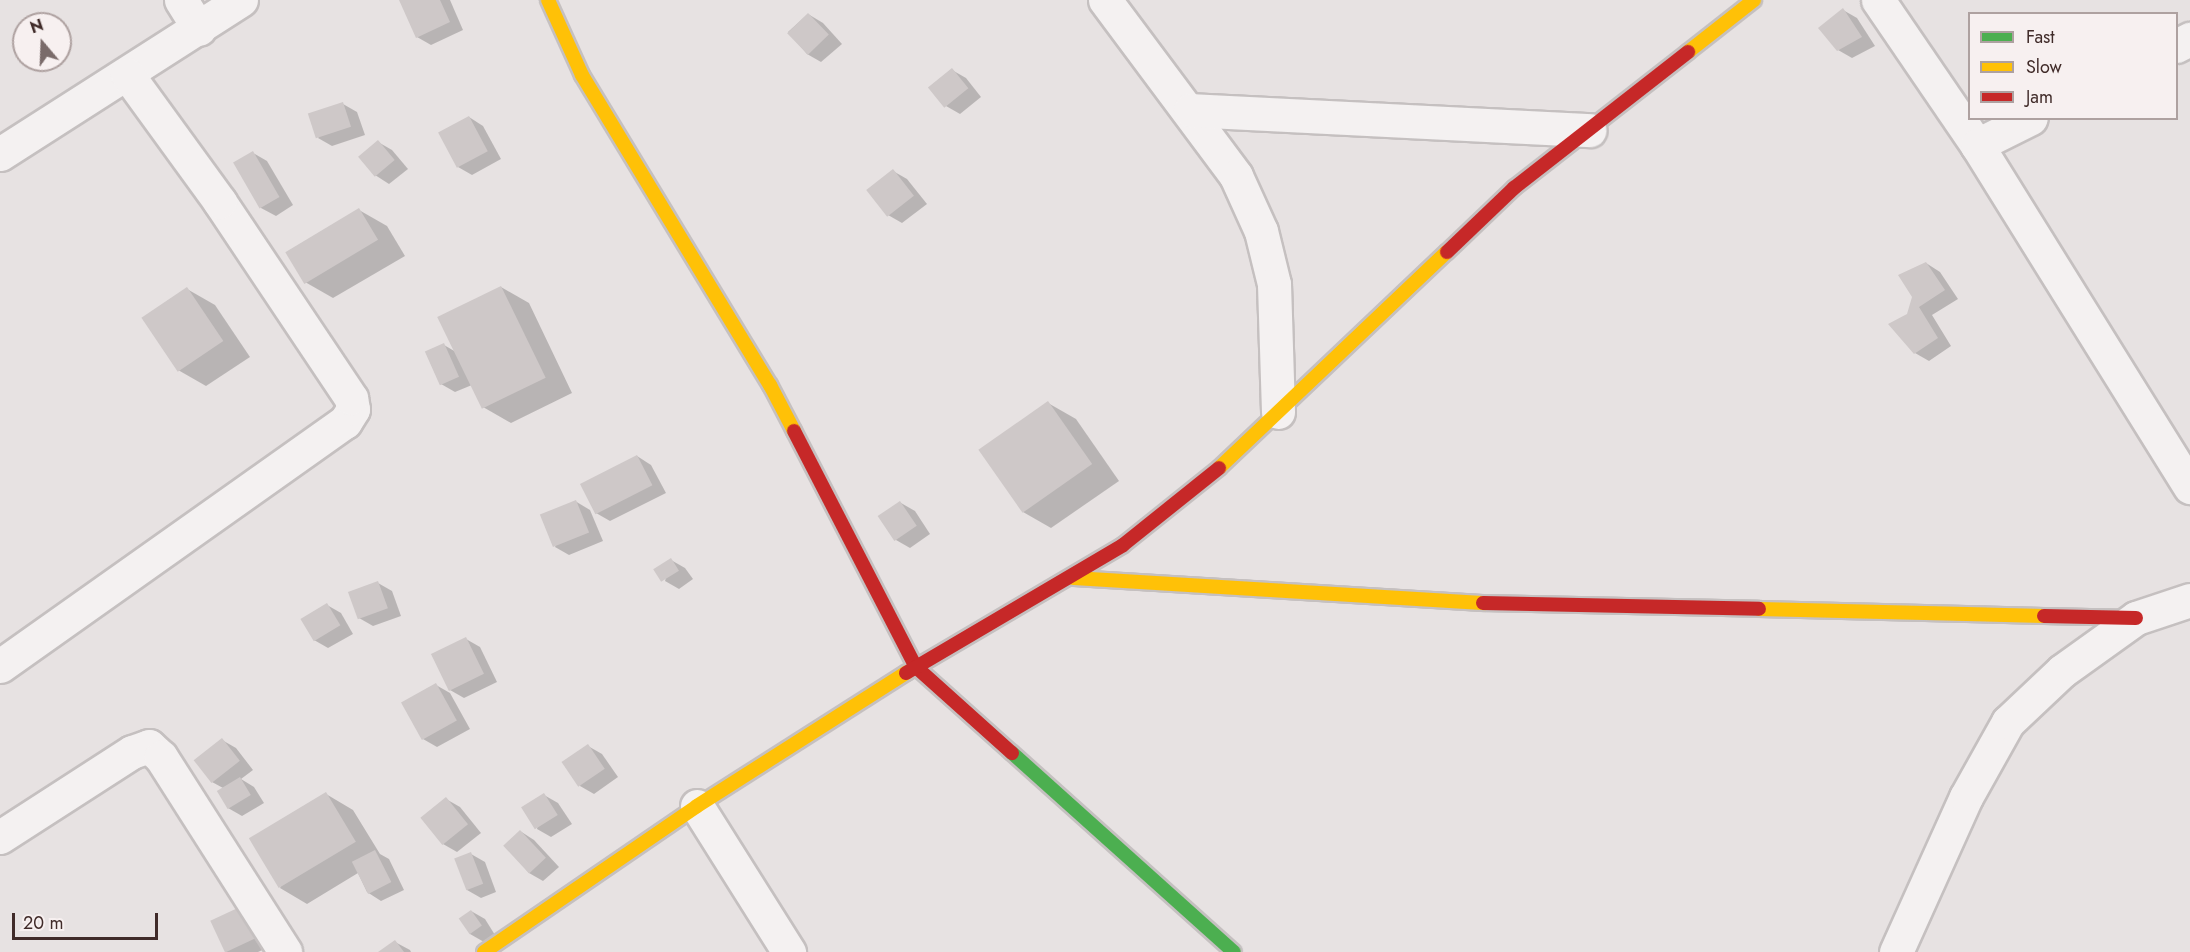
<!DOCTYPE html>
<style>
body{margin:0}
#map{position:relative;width:2190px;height:952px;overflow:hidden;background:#e7e2e2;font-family:Jost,sans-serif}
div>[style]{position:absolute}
.shadow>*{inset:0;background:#0003}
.building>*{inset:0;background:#cec8c8;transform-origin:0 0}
.roads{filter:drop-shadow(2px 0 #c5c0c0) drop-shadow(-2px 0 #c5c0c0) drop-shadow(0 2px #c5c0c0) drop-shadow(0 -2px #c5c0c0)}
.street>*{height:33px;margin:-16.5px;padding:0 16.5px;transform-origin:16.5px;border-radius:16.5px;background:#f4f1f1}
.fast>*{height:14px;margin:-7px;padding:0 7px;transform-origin:7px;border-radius:7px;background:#4caf50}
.slow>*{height:14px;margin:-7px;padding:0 7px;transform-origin:7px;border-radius:7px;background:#ffc107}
.jam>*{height:14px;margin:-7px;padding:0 7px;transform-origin:7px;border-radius:7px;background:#c62828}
span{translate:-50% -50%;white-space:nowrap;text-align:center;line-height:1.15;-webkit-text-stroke:4.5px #f7f0f0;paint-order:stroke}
.legend{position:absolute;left:1968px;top:12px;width:210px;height:108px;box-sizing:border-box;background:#f7f0f0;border:2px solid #aea1a0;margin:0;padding:8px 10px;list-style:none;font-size:18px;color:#402b29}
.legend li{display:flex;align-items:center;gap:12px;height:30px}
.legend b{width:30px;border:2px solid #aea1a0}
.north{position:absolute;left:12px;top:12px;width:60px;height:60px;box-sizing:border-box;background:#f7f0f0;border:2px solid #aea1a0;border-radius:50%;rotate:341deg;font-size:16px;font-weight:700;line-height:24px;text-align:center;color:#402b29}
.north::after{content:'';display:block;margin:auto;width:21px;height:27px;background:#7a6b6a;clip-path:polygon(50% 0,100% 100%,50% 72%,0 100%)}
.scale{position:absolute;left:12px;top:913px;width:146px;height:27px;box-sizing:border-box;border:3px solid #402b29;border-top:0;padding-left:8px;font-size:18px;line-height:21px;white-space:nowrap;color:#402b29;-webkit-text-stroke:4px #f7f0f0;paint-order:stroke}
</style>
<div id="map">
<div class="shadow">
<div style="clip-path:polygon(402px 0,450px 0,463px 30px,431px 45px,417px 37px)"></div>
<div style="clip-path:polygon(1843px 10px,1857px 18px,1875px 46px,1852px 58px,1838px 50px)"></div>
<div style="clip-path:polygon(808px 14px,823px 23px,842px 44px,821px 62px,807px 54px,788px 32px)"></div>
<div style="clip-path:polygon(952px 70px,966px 78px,981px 97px,960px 114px,946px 106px)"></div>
<div style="clip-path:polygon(343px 104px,357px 112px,365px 135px,332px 146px,318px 138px)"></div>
<div style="clip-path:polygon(469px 117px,483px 126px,501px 159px,472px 175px,458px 167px)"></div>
<div style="clip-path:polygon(378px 142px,392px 150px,408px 169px,389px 184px,375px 175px)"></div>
<div style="clip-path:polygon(253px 153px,267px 161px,293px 205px,276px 216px,261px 208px)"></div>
<div style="clip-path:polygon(893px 171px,907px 179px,927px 204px,902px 223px,888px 215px)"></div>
<div style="clip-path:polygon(359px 210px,387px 226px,405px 256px,333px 298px,305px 282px,287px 252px)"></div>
<div style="clip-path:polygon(1926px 263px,1940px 272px,1958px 299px,1932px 315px,1951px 346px,1929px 361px,1915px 353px,1909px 315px)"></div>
<div style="clip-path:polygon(501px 287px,529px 303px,572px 393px,511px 423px,483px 407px,472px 385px,455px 392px,441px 384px,444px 345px,456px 352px)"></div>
<div style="clip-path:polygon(187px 289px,215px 305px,250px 357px,206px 386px,178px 370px)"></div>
<div style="clip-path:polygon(1048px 403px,1076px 419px,1119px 481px,1051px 528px,1023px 512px)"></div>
<div style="clip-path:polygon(637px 456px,651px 465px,666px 493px,610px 521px,596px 513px)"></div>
<div style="clip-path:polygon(575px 501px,590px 510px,603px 541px,569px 555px,555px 547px)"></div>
<div style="clip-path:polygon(901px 503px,915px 511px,930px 534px,910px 548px,896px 540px)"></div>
<div style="clip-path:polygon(671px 560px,685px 568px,693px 579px,679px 589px,665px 581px)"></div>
<div style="clip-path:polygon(378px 583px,392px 591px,401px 616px,373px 626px,359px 618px)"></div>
<div style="clip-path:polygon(327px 605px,341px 613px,353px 634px,328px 648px,314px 640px)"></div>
<div style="clip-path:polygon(466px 639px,480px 647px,497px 682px,464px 698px,450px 690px)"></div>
<div style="clip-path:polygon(436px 685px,450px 693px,470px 729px,437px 747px,423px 739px)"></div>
<div style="clip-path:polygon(222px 740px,236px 748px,253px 770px,241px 779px,254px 787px,264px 803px,242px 816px,228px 808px,223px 788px,212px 782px)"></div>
<div style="clip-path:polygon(588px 746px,602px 754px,618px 777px,594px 794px,580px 786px)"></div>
<div style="clip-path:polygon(326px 794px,353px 810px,380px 854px,389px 859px,404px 890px,381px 901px,367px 892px,358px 873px,307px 904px,280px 888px)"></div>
<div style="clip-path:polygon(544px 795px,558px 803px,572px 824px,551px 837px,537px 829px)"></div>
<div style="clip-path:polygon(446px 799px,460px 807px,481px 833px,457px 852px,443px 844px)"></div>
<div style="clip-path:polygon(520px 831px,534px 840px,559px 867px,543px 881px,529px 873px,505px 845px)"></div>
<div style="clip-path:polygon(471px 854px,485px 862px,496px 892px,481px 898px,467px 890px)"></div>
<div style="clip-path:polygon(242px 907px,271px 946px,258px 952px,226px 952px,212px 922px)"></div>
<div style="clip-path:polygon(471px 911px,485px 919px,495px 935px,484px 942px,470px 934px)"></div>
<div style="clip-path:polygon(395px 942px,410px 950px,411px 952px,380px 952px)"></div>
</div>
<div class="building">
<div style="clip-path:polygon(399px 0,440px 0,450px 22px,416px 38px)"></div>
<div style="clip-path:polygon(1843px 8px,1862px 37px,1837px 51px,1818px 28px)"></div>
<div style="left:808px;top:13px;width:30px;height:29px;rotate:46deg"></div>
<div style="left:952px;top:68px;width:26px;height:31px;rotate:51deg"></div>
<div style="left:343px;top:102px;width:26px;height:37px;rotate:72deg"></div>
<div style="left:469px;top:116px;width:40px;height:35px;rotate:62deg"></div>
<div style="left:378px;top:140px;width:26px;height:26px;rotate:50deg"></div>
<div style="left:253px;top:151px;width:53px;height:23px;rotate:60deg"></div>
<div style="left:893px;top:169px;width:34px;height:34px;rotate:52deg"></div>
<div style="left:359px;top:208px;width:37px;height:86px;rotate:59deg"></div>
<div style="clip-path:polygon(1926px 262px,1945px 290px,1919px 307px,1938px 338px,1914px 354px,1888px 324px,1907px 314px,1912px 297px,1898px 275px)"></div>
<div style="left:501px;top:286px;width:102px;height:71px;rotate:64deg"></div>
<div style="left:187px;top:287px;width:65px;height:55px;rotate:56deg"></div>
<div style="left:444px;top:343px;width:37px;height:21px;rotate:66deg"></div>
<div style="left:1048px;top:401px;width:77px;height:85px;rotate:55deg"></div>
<div style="left:637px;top:455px;width:34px;height:64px;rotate:63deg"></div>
<div style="left:576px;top:500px;width:35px;height:39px;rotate:68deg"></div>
<div style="left:900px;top:501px;width:30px;height:27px;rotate:56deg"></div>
<div style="left:671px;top:558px;width:15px;height:21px;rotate:58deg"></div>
<div style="left:378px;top:581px;width:29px;height:32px;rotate:70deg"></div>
<div style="left:327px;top:603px;width:26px;height:31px;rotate:59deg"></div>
<div style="left:466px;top:637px;width:41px;height:39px;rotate:64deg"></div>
<div style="left:436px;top:683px;width:43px;height:40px;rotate:61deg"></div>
<div style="left:222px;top:738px;width:29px;height:36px;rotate:52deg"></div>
<div style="left:588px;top:744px;width:30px;height:32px;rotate:56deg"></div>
<div style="left:240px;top:777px;width:21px;height:27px;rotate:59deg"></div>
<div style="left:326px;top:792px;width:58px;height:90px;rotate:59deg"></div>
<div style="left:544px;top:793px;width:26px;height:27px;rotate:58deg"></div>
<div style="left:446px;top:797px;width:35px;height:33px;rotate:51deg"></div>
<div style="left:520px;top:830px;width:38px;height:23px;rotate:47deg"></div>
<div style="left:375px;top:850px;width:36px;height:26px;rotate:63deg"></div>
<div style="left:471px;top:852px;width:34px;height:18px;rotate:69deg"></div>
<div style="left:242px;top:906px;width:35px;height:35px;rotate:65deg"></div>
<div style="left:471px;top:910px;width:19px;height:15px;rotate:55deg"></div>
<div style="clip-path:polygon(395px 940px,404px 952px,378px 952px)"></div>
</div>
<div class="roads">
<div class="street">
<div style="left:181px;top:0;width:34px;rotate:58deg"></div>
<div style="left:1105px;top:0;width:219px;rotate:53.3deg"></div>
<div style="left:1236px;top:176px;width:60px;rotate:65.6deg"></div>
<div style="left:1261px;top:231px;width:55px;rotate:76.2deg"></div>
<div style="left:1274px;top:284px;width:128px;rotate:88.2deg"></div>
<div style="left:1878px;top:0;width:176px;rotate:55.7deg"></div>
<div style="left:1977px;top:145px;width:403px;rotate:58.1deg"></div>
<div style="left:2176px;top:46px;width:16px;rotate:-27deg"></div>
<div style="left:1190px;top:110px;width:400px;rotate:2.9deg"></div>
<div style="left:1977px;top:145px;width:60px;rotate:-26.6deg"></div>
<div style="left:0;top:154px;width:286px;rotate:-32.6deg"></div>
<div style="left:0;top:666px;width:423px;rotate:-35.3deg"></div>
<div style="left:345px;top:422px;width:15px;rotate:-58deg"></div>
<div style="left:353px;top:409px;width:11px;rotate:-100deg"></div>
<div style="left:351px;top:398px;width:236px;rotate:-123.8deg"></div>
<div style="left:220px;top:202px;width:158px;rotate:-126deg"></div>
<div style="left:697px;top:806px;width:173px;rotate:57.8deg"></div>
<div style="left:0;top:837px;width:157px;rotate:-32.8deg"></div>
<div style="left:132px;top:752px;width:18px;rotate:-19deg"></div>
<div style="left:149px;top:746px;width:16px;rotate:43deg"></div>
<div style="left:161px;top:757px;width:231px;rotate:57.5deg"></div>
<div style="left:1896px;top:952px;width:170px;rotate:-65.7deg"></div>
<div style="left:1966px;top:797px;width:86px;rotate:-60.8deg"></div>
<div style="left:2008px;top:722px;width:74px;rotate:-43.4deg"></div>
<div style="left:2062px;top:671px;width:91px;rotate:-35.6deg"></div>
<div style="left:2136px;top:618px;width:57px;rotate:-18.4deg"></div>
</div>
<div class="fast">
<div style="left:1012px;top:753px;width:298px;rotate:41.9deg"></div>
</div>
<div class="slow">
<div style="left:548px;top:0;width:82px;rotate:65.6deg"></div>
<div style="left:582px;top:75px;width:363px;rotate:58.8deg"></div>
<div style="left:770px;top:385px;width:52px;rotate:62.4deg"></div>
<div style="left:1688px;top:52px;width:84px;rotate:-38.2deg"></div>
<div style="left:1219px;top:468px;width:314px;rotate:-43.5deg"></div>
<div style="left:1073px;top:578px;width:411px;rotate:3.5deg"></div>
<div style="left:1759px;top:609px;width:285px;rotate:1.4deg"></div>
<div style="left:484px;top:952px;width:258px;rotate:-34.4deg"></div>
<div style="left:697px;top:806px;width:248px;rotate:-32.5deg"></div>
</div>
<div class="jam">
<div style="left:1447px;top:252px;width:93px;rotate:-43.7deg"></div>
<div style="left:1514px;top:188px;width:221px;rotate:-38deg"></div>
<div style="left:794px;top:431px;width:266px;rotate:62.7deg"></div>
<div style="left:916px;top:667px;width:129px;rotate:41.9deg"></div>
<div style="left:1483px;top:603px;width:276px;rotate:1.2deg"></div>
<div style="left:2044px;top:616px;width:92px;rotate:1.2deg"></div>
<div style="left:906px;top:673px;width:252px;rotate:-30.5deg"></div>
<div style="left:1123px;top:545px;width:123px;rotate:-38.7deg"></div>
</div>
</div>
<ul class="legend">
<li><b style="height:8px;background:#4caf50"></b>Fast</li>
<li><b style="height:8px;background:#ffc107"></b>Slow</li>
<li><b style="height:8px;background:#c62828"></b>Jam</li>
</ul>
<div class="north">N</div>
<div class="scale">20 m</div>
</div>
